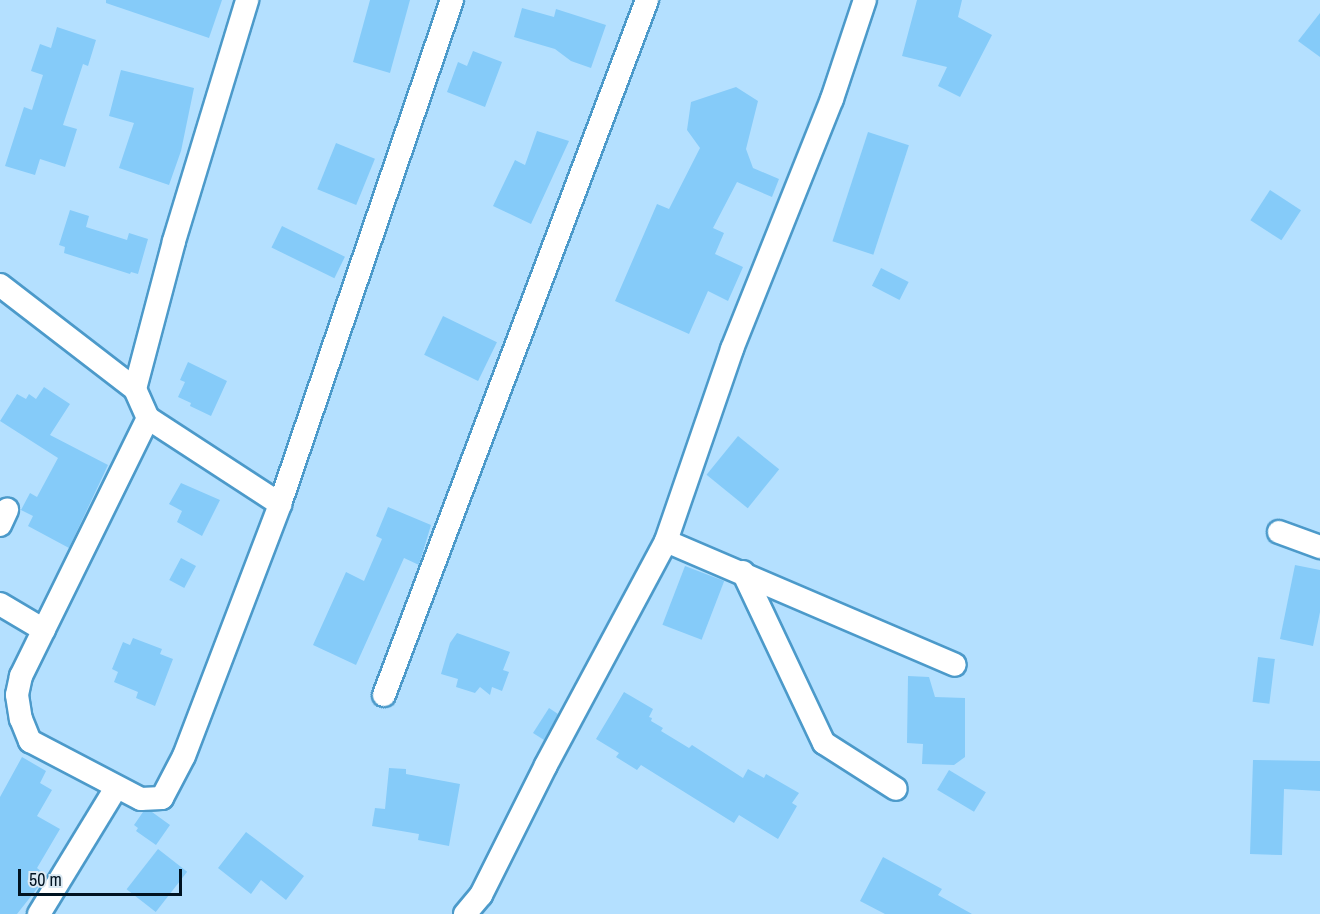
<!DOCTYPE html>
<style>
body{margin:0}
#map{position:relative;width:1320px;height:914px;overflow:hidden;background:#b4e0ff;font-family:"Archivo Narrow",sans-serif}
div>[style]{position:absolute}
.building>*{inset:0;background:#85cbf9;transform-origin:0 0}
.roads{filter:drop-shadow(2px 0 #4c9aca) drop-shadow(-2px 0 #4c9aca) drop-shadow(0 2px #4c9aca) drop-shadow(0 -2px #4c9aca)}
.minor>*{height:22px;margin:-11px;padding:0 11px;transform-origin:11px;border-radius:11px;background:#fff}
span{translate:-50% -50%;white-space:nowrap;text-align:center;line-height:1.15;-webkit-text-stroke:4.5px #dae9f3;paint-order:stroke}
.scale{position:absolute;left:18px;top:869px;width:164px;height:27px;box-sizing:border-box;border:3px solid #001321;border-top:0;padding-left:8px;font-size:18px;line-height:21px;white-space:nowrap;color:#001321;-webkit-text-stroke:4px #dae9f3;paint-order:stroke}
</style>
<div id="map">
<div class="building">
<div style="clip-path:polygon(106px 0,222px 0,209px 38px,106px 3px)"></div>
<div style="clip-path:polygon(370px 0,410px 0,390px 73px,353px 62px)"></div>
<div style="clip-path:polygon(917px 0,962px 0,958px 17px,992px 35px,960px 97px,938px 86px,947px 67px,902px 56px)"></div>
<div style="clip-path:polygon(522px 8px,554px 17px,556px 9px,606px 25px,591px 68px,571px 61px,555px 49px,514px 37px)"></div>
<div style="clip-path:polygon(1320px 13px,1320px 57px,1298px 41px)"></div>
<div style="clip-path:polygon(57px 27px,96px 40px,88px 66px,83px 64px,63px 125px,77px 129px,65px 167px,40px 159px,35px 175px,5px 166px,24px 107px,32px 110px,43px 75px,31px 71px,40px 44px,51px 48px)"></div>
<div style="clip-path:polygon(473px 51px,502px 62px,485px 107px,447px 92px,458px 62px,467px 66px)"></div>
<div style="clip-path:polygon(121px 70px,194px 88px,181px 151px,169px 185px,119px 168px,134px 123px,109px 116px)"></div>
<div style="clip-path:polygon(736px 87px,758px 101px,746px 149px,753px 168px,779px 179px,772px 197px,737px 182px,713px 228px,724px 233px,715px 254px,743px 267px,728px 301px,708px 291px,689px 334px,615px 301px,657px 204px,669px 209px,700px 148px,687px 130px,691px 102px)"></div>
<div style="clip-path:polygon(537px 131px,569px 141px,531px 224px,493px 206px,515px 160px,525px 165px)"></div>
<div style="left:868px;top:132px;width:43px;height:115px;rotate:18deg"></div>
<div style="left:336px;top:143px;width:42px;height:50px;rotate:22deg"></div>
<div style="left:1270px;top:190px;width:37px;height:36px;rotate:33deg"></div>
<div style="clip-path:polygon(70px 210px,89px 216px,86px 227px,127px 240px,129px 233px,148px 239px,138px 274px,131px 272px,130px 274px,64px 253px,65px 247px,59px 245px)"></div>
<div style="left:282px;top:226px;width:70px;height:24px;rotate:26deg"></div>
<div style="left:881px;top:268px;width:31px;height:20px;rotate:27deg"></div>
<div style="left:443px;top:316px;width:60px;height:43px;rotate:26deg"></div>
<div style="clip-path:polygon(188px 362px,227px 381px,211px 416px,190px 406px,191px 403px,178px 397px,185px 382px,180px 380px)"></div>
<div style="clip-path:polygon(44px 387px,70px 404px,50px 435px,108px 465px,69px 548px,28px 526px,33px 516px,21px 510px,30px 493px,37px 497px,58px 458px,0 421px,17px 394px,26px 399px,29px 394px,36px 399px)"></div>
<div style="left:738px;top:436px;width:53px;height:50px;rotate:39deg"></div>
<div style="clip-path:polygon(181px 483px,220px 500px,202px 536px,177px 522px,182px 511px,169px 504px)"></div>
<div style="clip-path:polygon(388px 507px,431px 525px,419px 565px,404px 558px,356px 665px,313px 645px,346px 572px,364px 581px,382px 539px,376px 536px)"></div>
<div style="left:181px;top:558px;width:17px;height:25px;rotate:28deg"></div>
<div style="clip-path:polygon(1295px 565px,1320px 570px,1320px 612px,1313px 646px,1280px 639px)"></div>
<div style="left:685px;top:566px;width:42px;height:63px;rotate:21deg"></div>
<div style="clip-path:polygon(457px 633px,510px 652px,503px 670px,509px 672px,502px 691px,492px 687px,490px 695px,480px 687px,475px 693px,456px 687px,458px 679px,441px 674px,450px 643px)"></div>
<div style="clip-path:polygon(133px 638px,162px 649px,160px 654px,173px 659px,155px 706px,136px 698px,138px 692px,114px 682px,118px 672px,112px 669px,123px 642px,130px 645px)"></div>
<div style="left:1258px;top:657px;width:17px;height:45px;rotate:7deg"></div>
<div style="clip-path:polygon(908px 676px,929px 677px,935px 697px,965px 698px,965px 757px,954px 765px,922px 764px,923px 744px,907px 743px)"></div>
<div style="clip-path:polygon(624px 692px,653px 709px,649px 717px,652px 718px,651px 721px,663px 728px,661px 731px,689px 748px,692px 745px,743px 778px,748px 769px,764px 778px,766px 774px,799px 793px,792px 803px,797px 806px,778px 839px,739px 815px,734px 823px,641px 765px,637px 770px,616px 757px,619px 753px,596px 739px)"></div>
<div style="clip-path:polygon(549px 708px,558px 714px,544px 740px,533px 733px)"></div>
<div style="clip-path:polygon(22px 757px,46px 771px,40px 783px,52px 790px,37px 816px,60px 829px,37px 868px,47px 876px,17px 914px,0 914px,0 797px)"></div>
<div style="clip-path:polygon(1253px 760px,1320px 761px,1320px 791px,1284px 789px,1282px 855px,1250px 854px)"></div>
<div style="clip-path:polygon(389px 768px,406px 769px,406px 774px,460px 784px,449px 846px,418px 840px,419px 834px,372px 826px,375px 808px,385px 809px)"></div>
<div style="left:949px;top:770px;width:43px;height:23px;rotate:31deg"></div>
<div style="clip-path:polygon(143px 812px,152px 812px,170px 825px,156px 845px,136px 831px,138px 828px,134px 825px)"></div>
<div style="clip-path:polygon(246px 832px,304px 876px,286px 900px,261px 880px,251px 894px,218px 868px)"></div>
<div style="left:158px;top:849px;width:37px;height:51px;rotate:38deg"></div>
<div style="clip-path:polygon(883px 857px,942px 889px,938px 895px,972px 914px,885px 914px,860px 901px)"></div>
</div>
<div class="roads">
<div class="minor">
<div style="left:0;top:285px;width:170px;rotate:37.6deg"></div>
<div style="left:135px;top:389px;width:32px;rotate:66deg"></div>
<div style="left:148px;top:418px;width:158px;rotate:33.1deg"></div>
<div style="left:135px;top:389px;width:153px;rotate:-75.2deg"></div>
<div style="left:174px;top:241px;width:252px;rotate:-73.1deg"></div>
<div style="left:148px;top:418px;width:288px;rotate:116.2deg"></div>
<div style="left:21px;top:676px;width:19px;rotate:102deg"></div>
<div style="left:17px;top:695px;width:24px;rotate:81deg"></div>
<div style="left:21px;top:719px;width:24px;rotate:68deg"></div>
<div style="left:30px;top:741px;width:125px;rotate:27.6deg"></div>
<div style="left:141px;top:799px;width:21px;rotate:-3deg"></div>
<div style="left:162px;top:798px;width:47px;rotate:-62.4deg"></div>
<div style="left:184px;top:756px;width:270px;rotate:-69.1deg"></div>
<div style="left:280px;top:504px;width:533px;rotate:-71.16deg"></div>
<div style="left:0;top:525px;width:17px;rotate:-65deg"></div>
<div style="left:1279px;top:532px;width:44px;rotate:20.1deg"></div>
<div style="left:666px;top:541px;width:314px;rotate:23.2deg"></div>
<div style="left:743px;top:572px;width:189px;rotate:64.7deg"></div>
<div style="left:824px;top:743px;width:85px;rotate:32.6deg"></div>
<div style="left:0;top:604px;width:51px;rotate:30.6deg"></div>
<div style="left:384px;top:695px;width:743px;rotate:-69.27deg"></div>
<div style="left:39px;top:914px;width:148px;rotate:-58.6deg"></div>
<div style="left:465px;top:914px;width:25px;rotate:-50deg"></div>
<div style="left:481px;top:895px;width:145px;rotate:-63.4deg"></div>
<div style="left:546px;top:765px;width:254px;rotate:-61.8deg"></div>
<div style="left:666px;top:541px;width:203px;rotate:-71deg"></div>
<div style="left:732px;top:349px;width:269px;rotate:-68.2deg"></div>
<div style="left:832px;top:99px;width:104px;rotate:-71.6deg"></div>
</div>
</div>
<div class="scale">50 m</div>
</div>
